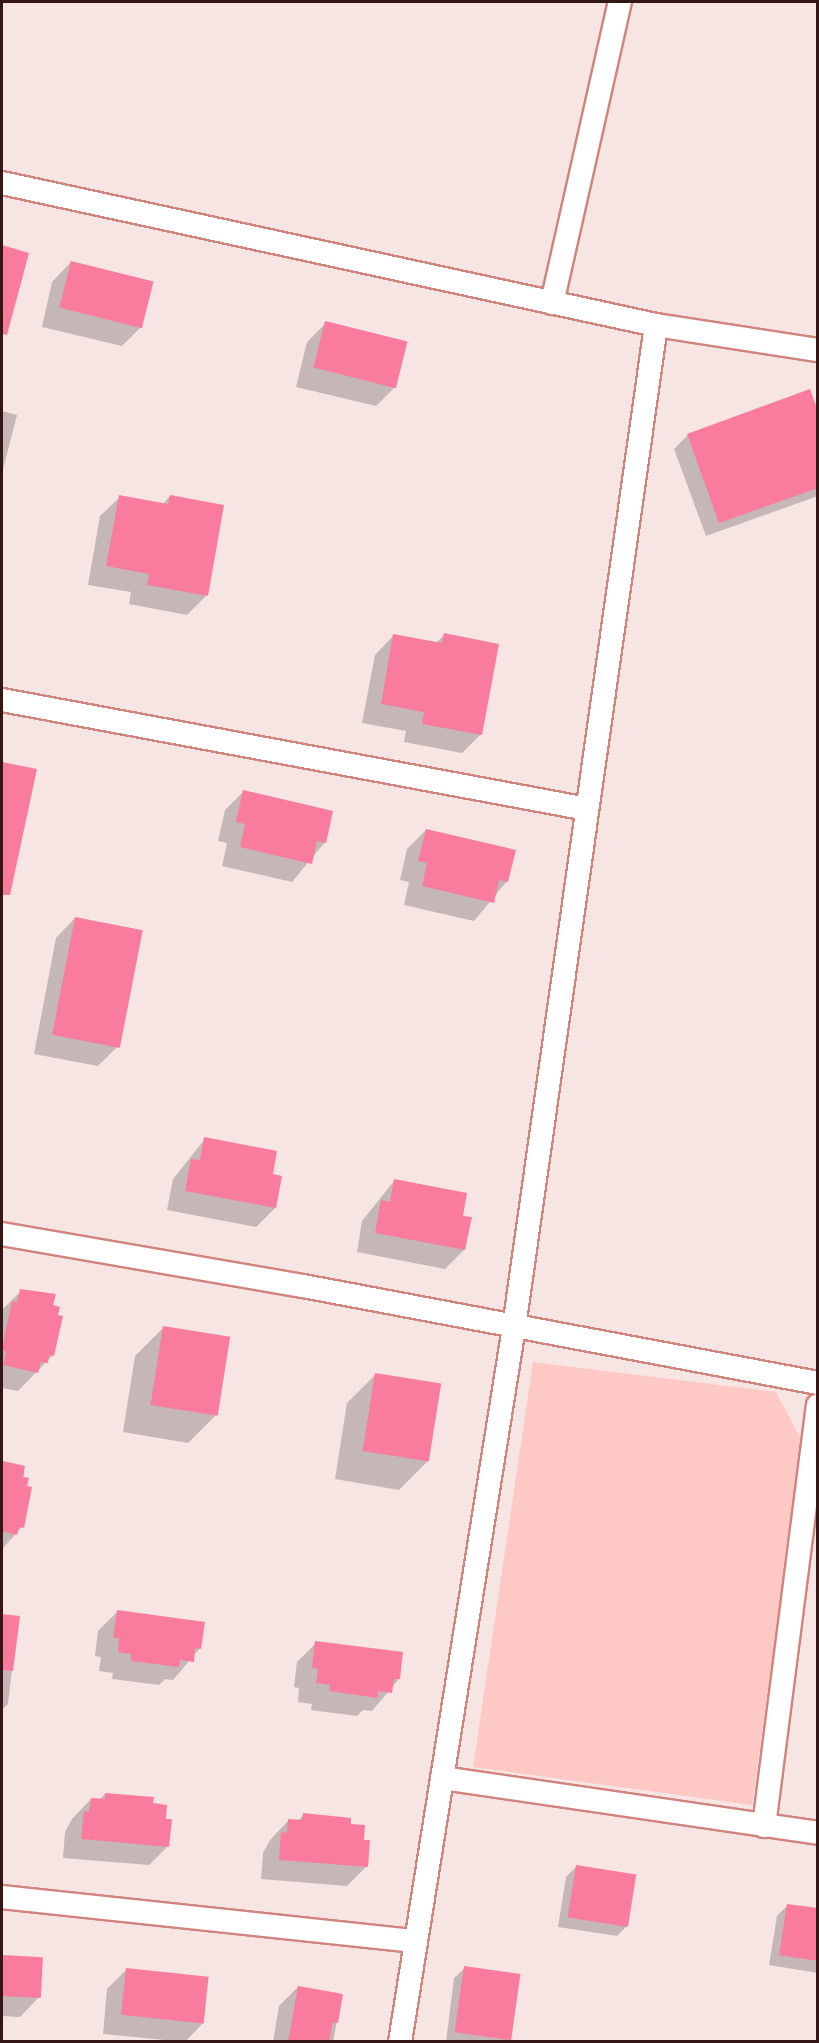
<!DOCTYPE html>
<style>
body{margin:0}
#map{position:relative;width:819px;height:2043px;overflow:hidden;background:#f6e5e3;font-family:Figtree,sans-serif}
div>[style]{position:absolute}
.green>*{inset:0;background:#fec9c4}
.shadow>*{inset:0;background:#0003}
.building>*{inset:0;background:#f97c9f;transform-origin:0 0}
.roads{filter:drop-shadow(2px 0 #d1837e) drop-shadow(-2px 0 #d1837e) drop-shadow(0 2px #d1837e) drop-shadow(0 -2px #d1837e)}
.minor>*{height:22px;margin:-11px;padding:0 11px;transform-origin:11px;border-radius:11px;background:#fff}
span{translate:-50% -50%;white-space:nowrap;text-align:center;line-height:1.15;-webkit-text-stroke:4.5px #fff;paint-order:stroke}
.frame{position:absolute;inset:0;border:3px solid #341615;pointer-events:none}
</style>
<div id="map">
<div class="green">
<div style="clip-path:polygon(533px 1362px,776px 1392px,802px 1441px,752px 1805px,473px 1767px)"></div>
</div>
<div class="shadow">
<div style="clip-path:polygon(2px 247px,27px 254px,2px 338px)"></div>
<div style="clip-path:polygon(71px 262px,152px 282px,141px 327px,122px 346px,42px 327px,52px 282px)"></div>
<div style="clip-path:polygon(326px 323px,395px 387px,376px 406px,296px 387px,307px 342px)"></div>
<div style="clip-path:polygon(2px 411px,17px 415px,2px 473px)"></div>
<div style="clip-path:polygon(818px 415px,818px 496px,706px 536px,674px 449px,688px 435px)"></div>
<div style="clip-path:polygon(170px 496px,206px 596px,187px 615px,129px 604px,131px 592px,88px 585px,100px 516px,120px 497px,162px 505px)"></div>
<div style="clip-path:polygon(394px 635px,436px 643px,444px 635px,481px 734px,462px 753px,404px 742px,406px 731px,362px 723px,375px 655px)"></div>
<div style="clip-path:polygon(2px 764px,35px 770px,10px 887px,2px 896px)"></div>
<div style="clip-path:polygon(244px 791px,325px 842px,292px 882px,222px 866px,227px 843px,218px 841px,225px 810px)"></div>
<div style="clip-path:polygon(426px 830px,507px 881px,474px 921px,404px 905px,409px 882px,400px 880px,407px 849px)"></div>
<div style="clip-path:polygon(75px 918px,117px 1047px,98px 1066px,34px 1054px,56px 938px)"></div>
<div style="clip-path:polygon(205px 1139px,271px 1175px,275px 1208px,256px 1227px,167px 1210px,173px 1179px)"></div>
<div style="clip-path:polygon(394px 1181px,461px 1217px,464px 1250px,445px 1269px,357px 1252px,362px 1221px)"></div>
<div style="clip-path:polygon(21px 1291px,51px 1307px,53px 1355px,18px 1391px,2px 1388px,2px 1310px)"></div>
<div style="clip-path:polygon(163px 1328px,216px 1415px,188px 1443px,123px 1432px,135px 1356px)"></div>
<div style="clip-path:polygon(375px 1375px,427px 1462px,399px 1490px,335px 1479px,347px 1403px)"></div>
<div style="clip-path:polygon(2px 1464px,24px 1467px,22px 1527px,2px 1549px)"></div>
<div style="clip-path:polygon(117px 1612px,200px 1648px,173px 1680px,165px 1679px,159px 1685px,112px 1679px,113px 1673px,99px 1671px,101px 1657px,95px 1656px,98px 1631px)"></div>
<div style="clip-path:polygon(2px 1616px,18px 1618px,8px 1704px,2px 1710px)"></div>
<div style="clip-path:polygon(316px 1643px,399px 1679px,372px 1711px,363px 1710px,357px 1716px,311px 1710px,312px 1704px,298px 1702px,299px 1688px,294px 1687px,297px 1662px)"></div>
<div style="clip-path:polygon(105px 1794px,151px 1805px,164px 1820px,168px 1846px,149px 1865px,63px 1858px,65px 1832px,72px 1819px,91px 1799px,99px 1800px)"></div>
<div style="clip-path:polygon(304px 1815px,350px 1826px,362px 1841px,366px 1867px,347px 1886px,261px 1879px,263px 1853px,270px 1840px,289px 1820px,297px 1821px)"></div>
<div style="clip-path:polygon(576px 1867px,627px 1926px,617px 1936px,558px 1927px,566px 1877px)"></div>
<div style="clip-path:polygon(788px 1905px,818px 1910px,818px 1973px,769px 1965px,777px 1916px)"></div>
<div style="clip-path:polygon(2px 1956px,42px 1958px,39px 1997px,20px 2017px,2px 2016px)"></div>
<div style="clip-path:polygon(465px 1968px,510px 2039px,507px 2042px,446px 2042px,454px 1978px)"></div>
<div style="clip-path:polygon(126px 1970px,203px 2023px,185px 2042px,103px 2034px,107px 1989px)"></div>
<div style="clip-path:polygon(298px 1987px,342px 1995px,333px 2042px,273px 2042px,279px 2006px)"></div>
</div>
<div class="building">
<div style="clip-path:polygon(2px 245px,29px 253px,7px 335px,2px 334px)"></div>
<div style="left:71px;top:261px;width:85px;height:48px;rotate:14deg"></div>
<div style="left:325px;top:321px;width:85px;height:48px;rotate:14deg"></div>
<div style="clip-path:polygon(810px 389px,818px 411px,818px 488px,719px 523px,687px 434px)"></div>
<div style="clip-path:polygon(119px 495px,168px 504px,170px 495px,224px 505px,208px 596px,147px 585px,149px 574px,106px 566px)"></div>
<div style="clip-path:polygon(444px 633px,499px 644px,482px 735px,422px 724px,424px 712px,381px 704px,393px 634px,442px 643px)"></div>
<div style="clip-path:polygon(2px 762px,37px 769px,10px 895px,2px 895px)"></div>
<div style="clip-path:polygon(243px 790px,333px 811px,326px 843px,317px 841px,312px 864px,240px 847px,245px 824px,236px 822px)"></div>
<div style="clip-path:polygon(426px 829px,516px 850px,508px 882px,499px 880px,494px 903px,422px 886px,427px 863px,418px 861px)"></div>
<div style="left:75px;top:917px;width:69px;height:120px;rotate:11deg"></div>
<div style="clip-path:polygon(204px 1137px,277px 1151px,273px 1174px,282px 1176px,276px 1208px,185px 1191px,191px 1159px,200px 1160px)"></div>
<div style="clip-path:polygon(394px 1179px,467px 1193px,463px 1216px,472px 1217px,465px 1250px,375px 1233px,381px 1200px,390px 1202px)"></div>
<div style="clip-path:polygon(20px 1289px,56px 1294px,53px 1305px,60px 1307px,58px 1315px,63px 1316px,54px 1356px,49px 1355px,48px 1363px,41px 1362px,38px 1373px,3px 1365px,6px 1352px,2px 1349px,12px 1301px,17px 1302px)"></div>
<div style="left:163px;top:1326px;width:68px;height:80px;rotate:9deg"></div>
<div style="left:375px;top:1373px;width:67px;height:79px;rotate:9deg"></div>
<div style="clip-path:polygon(3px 1461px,25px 1466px,23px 1477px,29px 1478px,27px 1486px,32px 1487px,24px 1528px,19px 1527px,17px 1535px,2px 1531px)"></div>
<div style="clip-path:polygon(117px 1610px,205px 1622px,201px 1649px,195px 1648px,194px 1662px,180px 1660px,179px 1667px,131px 1661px,131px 1654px,118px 1652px,119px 1638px,113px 1638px)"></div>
<div style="clip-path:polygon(2px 1614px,20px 1616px,13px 1671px,2px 1670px)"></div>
<div style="clip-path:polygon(315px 1641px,403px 1652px,400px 1679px,394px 1679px,392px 1693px,378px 1691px,378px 1698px,329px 1691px,330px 1685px,316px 1683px,318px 1669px,312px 1668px)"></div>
<div style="clip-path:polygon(105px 1793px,154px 1797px,153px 1803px,167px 1805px,166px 1819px,172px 1819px,169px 1847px,81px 1839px,84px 1811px,89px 1812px,91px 1798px,105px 1799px)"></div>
<div style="clip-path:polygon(303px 1813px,351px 1818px,351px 1824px,365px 1825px,364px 1840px,370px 1840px,368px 1867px,279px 1860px,281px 1832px,287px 1833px,288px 1819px,302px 1820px)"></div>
<div style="left:576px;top:1865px;width:61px;height:53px;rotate:9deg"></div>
<div style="clip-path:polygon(787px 1904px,818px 1908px,818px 1961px,779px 1955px)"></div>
<div style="left:2px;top:1955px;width:41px;height:41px;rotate:3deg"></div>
<div style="left:464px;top:1966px;width:57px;height:67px;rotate:8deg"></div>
<div style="left:126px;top:1968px;width:83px;height:47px;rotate:6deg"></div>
<div style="clip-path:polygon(298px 1986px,343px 1994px,338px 2023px,333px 2022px,329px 2042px,288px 2042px)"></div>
</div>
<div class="roads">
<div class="minor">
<div style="left:2px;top:183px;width:669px;rotate:12.25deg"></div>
<div style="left:656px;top:325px;width:164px;rotate:8.8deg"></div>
<div style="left:552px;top:303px;width:309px;rotate:-77.3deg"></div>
<div style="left:2px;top:700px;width:595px;rotate:10.55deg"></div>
<div style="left:2px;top:1234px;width:305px;rotate:9.8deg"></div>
<div style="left:303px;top:1286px;width:524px;rotate:10.67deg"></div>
<div style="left:442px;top:1778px;width:380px;rotate:8.3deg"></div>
<div style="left:764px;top:1826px;width:424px;rotate:-82.7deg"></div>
<div style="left:2px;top:1897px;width:416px;rotate:6.1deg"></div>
<div style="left:400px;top:2042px;width:724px;rotate:-80.94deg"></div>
<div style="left:514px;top:1327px;width:1012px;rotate:-81.93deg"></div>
</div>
</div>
<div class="frame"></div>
</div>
